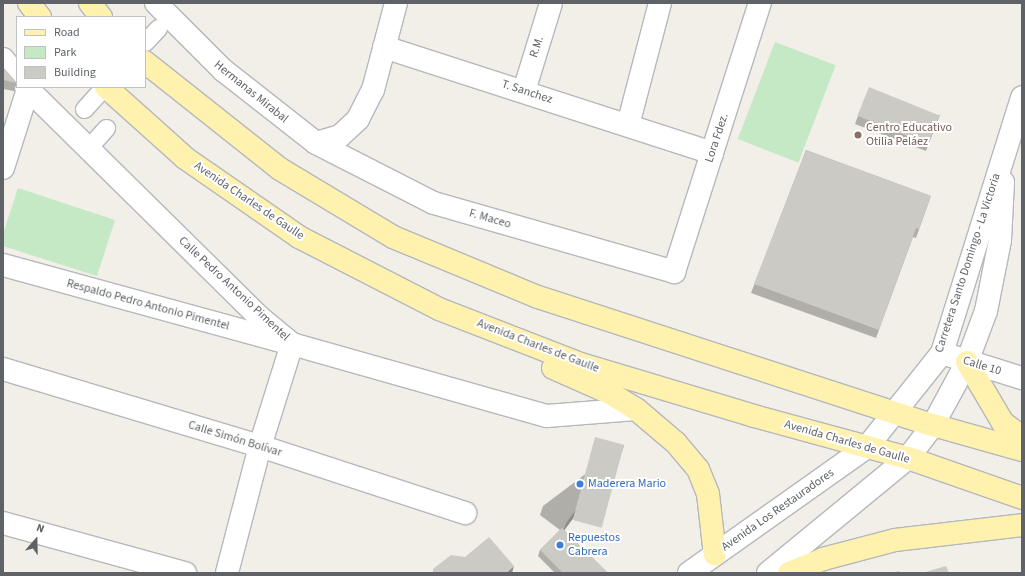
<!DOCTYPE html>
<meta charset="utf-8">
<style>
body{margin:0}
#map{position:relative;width:1025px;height:576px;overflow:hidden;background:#f1efe8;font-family:"Source Sans 3",sans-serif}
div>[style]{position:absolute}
.green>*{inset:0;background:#c5e8c5;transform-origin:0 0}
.roads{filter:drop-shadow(1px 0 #b5b8bc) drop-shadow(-1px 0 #b5b8bc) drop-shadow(0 1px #b5b8bc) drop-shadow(0 -1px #b5b8bc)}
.pedestrian>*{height:17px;margin:-8.5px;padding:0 8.5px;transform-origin:8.5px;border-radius:8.5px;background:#fff}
.minor>*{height:22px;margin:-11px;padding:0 11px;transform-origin:11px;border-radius:11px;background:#fff}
.tertiary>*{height:22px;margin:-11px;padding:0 11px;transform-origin:11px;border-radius:11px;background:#fff}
.secondary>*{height:22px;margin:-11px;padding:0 11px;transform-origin:11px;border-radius:11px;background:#fff}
.primary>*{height:22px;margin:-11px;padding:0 11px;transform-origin:11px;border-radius:11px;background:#fff2af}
.wall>*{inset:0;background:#afaea9}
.shaded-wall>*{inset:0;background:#8f8d8a}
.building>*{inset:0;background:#cccac5;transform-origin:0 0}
.dots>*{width:11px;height:11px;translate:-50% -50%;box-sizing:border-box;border:2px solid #fff;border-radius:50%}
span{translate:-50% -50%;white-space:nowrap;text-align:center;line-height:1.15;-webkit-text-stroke:4px #fff;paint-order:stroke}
.street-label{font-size:12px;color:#5f6368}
.education-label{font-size:12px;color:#785e54}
.left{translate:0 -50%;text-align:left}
.shop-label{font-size:12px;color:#366cbe}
.frame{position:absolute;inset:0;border:4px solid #5f6368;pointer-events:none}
.legend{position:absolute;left:16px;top:16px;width:130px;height:72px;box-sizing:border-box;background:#fff;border:1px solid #bfc1c3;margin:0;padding:5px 7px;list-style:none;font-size:12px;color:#5f6368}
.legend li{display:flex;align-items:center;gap:8px;height:20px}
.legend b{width:20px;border:1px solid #bfc1c3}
.north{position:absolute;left:16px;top:520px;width:40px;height:40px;-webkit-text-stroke:3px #fff;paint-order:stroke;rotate:20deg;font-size:11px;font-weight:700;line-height:16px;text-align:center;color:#5f6368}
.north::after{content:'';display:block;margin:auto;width:14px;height:18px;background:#5f6368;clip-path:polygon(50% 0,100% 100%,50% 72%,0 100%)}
</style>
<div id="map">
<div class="green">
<div style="left:775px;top:42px;width:65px;height:104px;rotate:21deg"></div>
<div style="clip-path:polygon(18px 188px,115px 220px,97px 276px,3px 246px,3px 234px)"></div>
</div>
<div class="roads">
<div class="pedestrian">
<div style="left:145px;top:42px;width:19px;rotate:-47deg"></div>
<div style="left:84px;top:109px;width:30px;rotate:-48deg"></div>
<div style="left:88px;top:148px;width:27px;rotate:-48deg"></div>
</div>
<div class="minor">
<div style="left:156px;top:3px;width:95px;rotate:45deg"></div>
<div style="left:223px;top:70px;width:118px;rotate:38.1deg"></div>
<div style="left:316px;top:143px;width:132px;rotate:27deg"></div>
<div style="left:434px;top:203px;width:250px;rotate:16deg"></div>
<div style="left:674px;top:272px;width:282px;rotate:-72.3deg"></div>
<div style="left:384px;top:47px;width:345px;rotate:17.9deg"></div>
<div style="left:3px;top:59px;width:22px;rotate:51deg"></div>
<div style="left:26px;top:87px;width:326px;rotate:44.6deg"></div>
<div style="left:258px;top:316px;width:44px;rotate:39.5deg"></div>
<div style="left:292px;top:344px;width:265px;rotate:15.8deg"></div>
<div style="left:547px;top:416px;width:89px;rotate:-4.5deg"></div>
<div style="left:524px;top:91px;width:92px;rotate:-72.9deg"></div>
<div style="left:628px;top:125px;width:126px;rotate:-75.3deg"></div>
<div style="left:316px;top:143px;width:25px;rotate:-16deg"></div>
<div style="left:340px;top:136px;width:25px;rotate:-43deg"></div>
<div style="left:358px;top:119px;width:33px;rotate:-63deg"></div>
<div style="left:373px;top:90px;width:90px;rotate:-75.2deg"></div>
<div style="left:3px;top:168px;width:83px;rotate:-72.4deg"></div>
<div style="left:3px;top:265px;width:300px;rotate:15.3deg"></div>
<div style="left:292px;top:344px;width:107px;rotate:107.4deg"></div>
<div style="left:260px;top:446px;width:131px;rotate:104.6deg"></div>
<div style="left:942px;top:353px;width:84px;rotate:17.4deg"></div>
<div style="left:3px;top:369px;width:268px;rotate:16.7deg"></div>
<div style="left:260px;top:446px;width:216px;rotate:18.1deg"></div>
<div style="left:3px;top:523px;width:189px;rotate:15.4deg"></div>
</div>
<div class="tertiary">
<div style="left:689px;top:573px;width:218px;rotate:-35.3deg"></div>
<div style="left:768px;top:573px;width:181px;rotate:-39.4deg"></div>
</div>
<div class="secondary">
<div style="left:867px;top:447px;width:120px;rotate:-51.4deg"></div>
<div style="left:942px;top:353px;width:268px;rotate:-72.6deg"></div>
<div style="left:908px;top:458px;width:41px;rotate:-52.9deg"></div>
<div style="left:933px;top:425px;width:72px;rotate:-61.6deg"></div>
<div style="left:967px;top:362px;width:54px;rotate:-69.6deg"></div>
<div style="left:986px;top:311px;width:72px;rotate:-78.8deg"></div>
<div style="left:1000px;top:240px;width:58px;rotate:-87deg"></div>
</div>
<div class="primary">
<div style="left:29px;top:3px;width:18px;rotate:52deg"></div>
<div style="left:90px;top:3px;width:18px;rotate:52deg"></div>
<div style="left:145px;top:62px;width:172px;rotate:38.4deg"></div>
<div style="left:280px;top:169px;width:132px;rotate:31deg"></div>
<div style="left:393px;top:237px;width:157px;rotate:22.5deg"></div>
<div style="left:538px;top:297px;width:415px;rotate:18deg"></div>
<div style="left:933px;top:425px;width:92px;rotate:15.7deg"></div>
<div style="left:106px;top:87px;width:106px;rotate:41.9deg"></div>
<div style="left:185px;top:158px;width:139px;rotate:34.7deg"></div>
<div style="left:299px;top:237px;width:157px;rotate:27.2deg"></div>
<div style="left:439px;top:309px;width:152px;rotate:21.2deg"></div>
<div style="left:581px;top:364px;width:181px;rotate:16.7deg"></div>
<div style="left:754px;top:416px;width:160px;rotate:15.3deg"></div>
<div style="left:908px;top:458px;width:121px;rotate:19.3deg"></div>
<div style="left:967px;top:362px;width:71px;rotate:59.5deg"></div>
<div style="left:1003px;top:423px;width:24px;rotate:36deg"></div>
<div style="left:553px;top:368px;width:62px;rotate:23.7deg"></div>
<div style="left:610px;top:393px;width:31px;rotate:32deg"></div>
<div style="left:636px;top:409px;width:52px;rotate:40.4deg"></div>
<div style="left:676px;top:443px;width:34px;rotate:50deg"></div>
<div style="left:698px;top:469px;width:27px;rotate:68deg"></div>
<div style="left:708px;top:494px;width:61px;rotate:83.5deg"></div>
<div style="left:789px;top:573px;width:37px;rotate:-22deg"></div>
<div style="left:823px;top:559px;width:74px;rotate:-14.8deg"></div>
<div style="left:895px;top:540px;width:128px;rotate:-6.7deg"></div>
</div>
</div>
<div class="wall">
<div style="clip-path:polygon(3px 67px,17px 83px,14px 91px,3px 89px)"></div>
<div style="clip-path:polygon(940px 115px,926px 151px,855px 124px,858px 116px)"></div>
<div style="clip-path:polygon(806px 150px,931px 196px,916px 238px,913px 237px,876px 338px,751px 293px)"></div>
<div style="clip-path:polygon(624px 445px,621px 454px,564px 530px,608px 573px,555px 573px,538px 556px,540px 550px,560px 530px,540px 515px,543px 506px)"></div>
</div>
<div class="shaded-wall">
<div style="clip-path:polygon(624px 445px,621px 454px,563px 532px,566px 523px)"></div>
<div style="clip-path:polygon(514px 566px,512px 573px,506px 573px)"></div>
</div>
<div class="building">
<div style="clip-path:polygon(3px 67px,17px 83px,3px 80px)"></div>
<div style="left:869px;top:87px;width:76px;height:31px;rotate:22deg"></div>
<div style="clip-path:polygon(806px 150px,931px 196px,919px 229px,916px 228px,879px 330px,754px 284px)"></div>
<div style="left:595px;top:437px;width:30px;height:86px;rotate:15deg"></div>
<div style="clip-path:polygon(562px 528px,608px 573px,563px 573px,540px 550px)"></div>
<div style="clip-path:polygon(489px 537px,514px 566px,506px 573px,433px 573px,433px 569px,451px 555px,465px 557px)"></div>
<div style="clip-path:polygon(946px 566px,949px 573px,922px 573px)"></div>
<div style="clip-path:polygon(899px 571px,900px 573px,891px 573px)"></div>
</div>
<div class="dots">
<div style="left:858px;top:135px;background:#8d6e63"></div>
<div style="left:580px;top:484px;background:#3f7fe0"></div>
<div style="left:560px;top:545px;background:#3f7fe0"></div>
</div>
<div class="street-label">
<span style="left:537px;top:47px;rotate:-72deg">R.M.</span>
<span style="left:251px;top:92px;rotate:39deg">Hermanas Mirabal</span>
<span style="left:527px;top:92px;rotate:18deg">T. Sanchez</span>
<span style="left:717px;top:138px;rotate:-72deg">Lora Fdez.</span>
<span style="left:249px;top:201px;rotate:34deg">Avenida Charles de Gaulle</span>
<span style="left:490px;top:219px;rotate:16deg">F. Maceo</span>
<span style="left:968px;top:263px;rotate:-72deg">Carretera Santo Domingo - La Victoria</span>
<span style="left:234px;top:289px;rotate:43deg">Calle Pedro Antonio Pimentel</span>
<span style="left:148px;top:305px;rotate:15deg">Respaldo Pedro Antonio Pimentel</span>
<span style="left:538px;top:346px;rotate:21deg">Avenida Charles de Gaulle</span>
<span style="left:982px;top:366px;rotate:17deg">Calle 10</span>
<span style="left:235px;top:439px;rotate:17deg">Calle Simón Bolívar</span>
<span style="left:847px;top:442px;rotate:16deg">Avenida Charles de Gaulle</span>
<span style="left:778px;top:510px;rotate:-35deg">Avenida Los Restauradores</span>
</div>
<div class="education-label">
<span class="left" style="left:866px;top:135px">Centro Educativo<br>Otilia Peláez</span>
</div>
<div class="shop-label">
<span class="left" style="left:588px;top:484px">Maderera Mario</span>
<span class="left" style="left:568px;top:545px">Repuestos<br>Cabrera</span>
</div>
<div class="frame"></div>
<ul class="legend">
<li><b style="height:5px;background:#fff2af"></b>Road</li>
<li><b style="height:11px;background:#c5e8c5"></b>Park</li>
<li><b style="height:11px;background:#cccac5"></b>Building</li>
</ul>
<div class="north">N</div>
</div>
